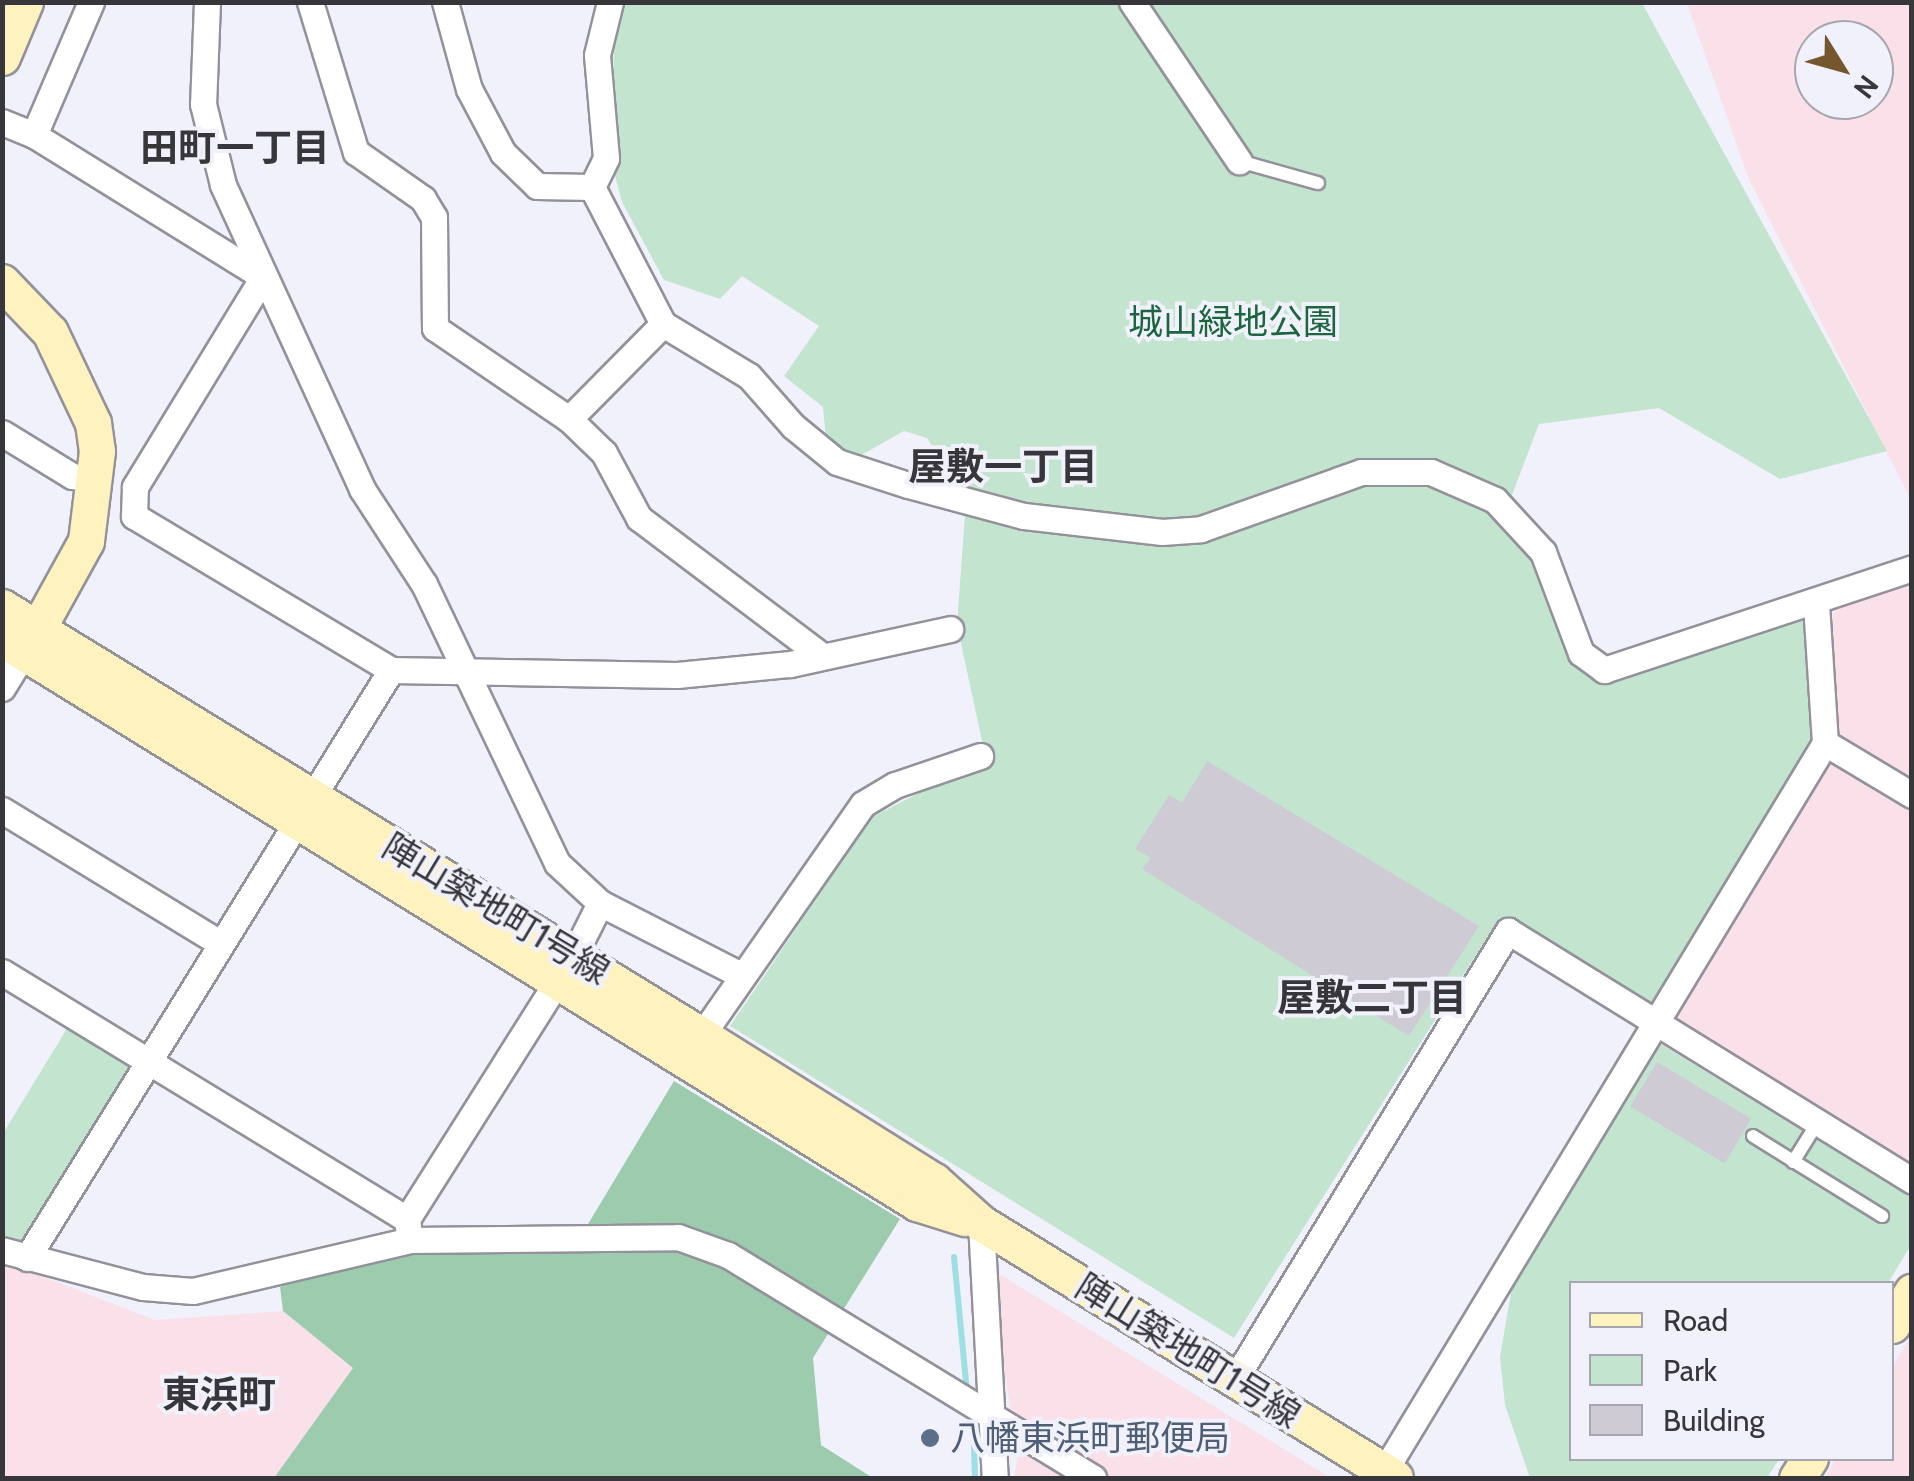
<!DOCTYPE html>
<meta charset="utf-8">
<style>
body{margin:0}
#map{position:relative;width:1914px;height:1481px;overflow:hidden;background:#f1f1fb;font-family:Cabin,"Noto Sans JP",sans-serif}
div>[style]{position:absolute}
.industrial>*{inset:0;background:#fae0e8}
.green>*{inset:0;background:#c3e4ce}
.forest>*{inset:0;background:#9cccad}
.stream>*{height:6px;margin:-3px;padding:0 3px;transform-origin:3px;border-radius:3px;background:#9edfe4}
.building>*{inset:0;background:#cecbd5;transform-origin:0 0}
.roads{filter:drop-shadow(2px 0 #93929b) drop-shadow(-2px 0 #93929b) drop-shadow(0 2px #93929b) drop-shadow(0 -2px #93929b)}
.lane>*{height:12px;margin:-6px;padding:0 6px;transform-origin:6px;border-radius:6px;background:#fff}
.street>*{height:25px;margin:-12.5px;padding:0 12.5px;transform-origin:12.5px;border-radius:12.5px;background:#fff}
.secondary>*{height:35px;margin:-17.5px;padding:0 17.5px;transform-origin:17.5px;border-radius:17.5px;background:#fef2bf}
.dots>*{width:28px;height:28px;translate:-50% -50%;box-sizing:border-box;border:5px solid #f1f1fb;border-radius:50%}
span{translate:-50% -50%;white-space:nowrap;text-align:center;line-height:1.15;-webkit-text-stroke:8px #f1f1fb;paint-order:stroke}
.park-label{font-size:35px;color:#1b663f}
.street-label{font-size:35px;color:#37363a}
.service-label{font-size:35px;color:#4e5e75}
.left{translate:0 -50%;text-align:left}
.neighbourhood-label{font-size:38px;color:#37363a;font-weight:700}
.frame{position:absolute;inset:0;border:5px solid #37363a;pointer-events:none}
.legend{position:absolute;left:1569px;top:1281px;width:325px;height:180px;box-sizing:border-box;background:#f1f1fb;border:2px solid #a7a6ae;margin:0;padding:12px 18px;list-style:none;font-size:30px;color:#37363a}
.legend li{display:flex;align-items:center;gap:20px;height:50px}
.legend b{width:50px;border:2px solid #a7a6ae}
.north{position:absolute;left:1794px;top:20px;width:100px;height:100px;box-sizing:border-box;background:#f1f1fb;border:2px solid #a7a6ae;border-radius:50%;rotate:127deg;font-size:28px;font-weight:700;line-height:40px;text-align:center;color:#37363a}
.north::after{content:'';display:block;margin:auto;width:35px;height:45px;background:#76562c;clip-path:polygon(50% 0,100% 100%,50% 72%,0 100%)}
</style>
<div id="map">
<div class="industrial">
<div style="clip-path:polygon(evenodd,1687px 3px,1911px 3px,1911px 500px,1748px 177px,1687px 3px,1814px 40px,1874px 40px,1874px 100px,1814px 100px,1814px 40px)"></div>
<div style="clip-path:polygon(1911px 579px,1911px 1169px,1668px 1020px,1839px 739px,1831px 620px,1838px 605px)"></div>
<div style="clip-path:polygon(2px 1261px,155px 1320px,283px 1311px,354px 1368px,274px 1478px,3px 1478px)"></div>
<div style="clip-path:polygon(996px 1272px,1331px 1478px,1014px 1478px,1018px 1457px,990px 1278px)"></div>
<div style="clip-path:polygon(1911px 1336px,1911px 1478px,1824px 1478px,1836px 1459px,1892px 1458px,1892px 1368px)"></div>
</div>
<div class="green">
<div style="clip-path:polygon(622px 3px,1642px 3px,1887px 451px,1780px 479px,1659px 408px,1539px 424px,1512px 495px,1572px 662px,1607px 680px,1809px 614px,1815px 740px,1655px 1002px,1642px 1007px,1500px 917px,1234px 1338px,730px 1026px,872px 817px,986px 759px,957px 625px,966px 500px,927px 438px,904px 431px,854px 459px,826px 439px,823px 407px,784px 376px,819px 326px,742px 276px,720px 299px,664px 280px,622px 202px,613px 168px,614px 20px)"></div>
<div style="clip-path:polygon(68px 1027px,138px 1069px,27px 1245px,3px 1240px,2px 1135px)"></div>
<div style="clip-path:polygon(1659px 1043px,1911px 1197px,1911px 1245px,1888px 1283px,1572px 1284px,1572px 1458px,1779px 1459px,1767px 1478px,1530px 1478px,1505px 1405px,1500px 1357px,1512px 1287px)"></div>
</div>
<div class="forest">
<div style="clip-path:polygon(674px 1081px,900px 1219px,813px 1358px,821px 1445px,873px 1478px,274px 1478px,353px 1368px,283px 1311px,280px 1287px,361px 1257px,573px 1249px)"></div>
</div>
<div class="stream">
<div style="left:954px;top:1257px;width:137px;rotate:84.5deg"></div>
<div style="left:973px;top:1415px;width:63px;rotate:88.2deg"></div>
</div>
<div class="building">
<div style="clip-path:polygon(1207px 761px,1479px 926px,1409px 1036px,1142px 869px,1151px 858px,1135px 849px,1169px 795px,1182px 803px)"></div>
<div style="left:1657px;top:1062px;width:110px;height:52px;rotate:31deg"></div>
</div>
<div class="roads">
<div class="lane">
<div style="left:1239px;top:161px;width:82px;rotate:15.6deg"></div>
<div style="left:1753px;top:1136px;width:152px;rotate:31.8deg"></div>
<div style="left:1793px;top:1162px;width:44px;rotate:-58.1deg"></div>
</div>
<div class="street">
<div style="left:207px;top:2px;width:102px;rotate:92.2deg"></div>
<div style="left:203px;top:104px;width:83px;rotate:76.1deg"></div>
<div style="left:223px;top:185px;width:334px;rotate:65.4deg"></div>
<div style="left:362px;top:489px;width:113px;rotate:56.9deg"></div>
<div style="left:424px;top:584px;width:309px;rotate:64.5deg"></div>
<div style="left:557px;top:863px;width:59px;rotate:42.9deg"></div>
<div style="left:600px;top:903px;width:158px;rotate:27.1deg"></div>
<div style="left:310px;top:2px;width:157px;rotate:73deg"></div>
<div style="left:356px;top:152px;width:82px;rotate:35deg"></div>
<div style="left:423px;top:199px;width:21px;rotate:59deg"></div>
<div style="left:434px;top:217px;width:111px;rotate:89.5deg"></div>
<div style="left:435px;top:328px;width:162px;rotate:34.2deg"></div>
<div style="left:569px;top:419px;width:49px;rotate:44.2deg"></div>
<div style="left:604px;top:453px;width:74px;rotate:61.7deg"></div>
<div style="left:639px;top:518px;width:228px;rotate:37deg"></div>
<div style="left:445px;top:2px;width:90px;rotate:74.6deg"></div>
<div style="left:469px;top:89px;width:72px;rotate:62deg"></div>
<div style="left:503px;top:153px;width:47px;rotate:44.1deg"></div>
<div style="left:537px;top:186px;width:55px;rotate:1deg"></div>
<div style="left:1132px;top:2px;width:192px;rotate:56.1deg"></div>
<div style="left:2px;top:122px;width:35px;rotate:22deg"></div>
<div style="left:34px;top:135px;width:269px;rotate:31.8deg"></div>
<div style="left:263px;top:277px;width:246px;rotate:121.4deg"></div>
<div style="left:135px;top:487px;width:29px;rotate:92deg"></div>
<div style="left:134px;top:516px;width:300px;rotate:30.9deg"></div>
<div style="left:391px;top:670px;width:286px;rotate:1deg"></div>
<div style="left:677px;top:675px;width:114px;rotate:-5.6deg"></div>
<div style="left:790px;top:664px;width:164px;rotate:-12.3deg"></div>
<div style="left:34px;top:135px;width:145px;rotate:-66.8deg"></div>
<div style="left:592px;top:187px;width:154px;rotate:62.6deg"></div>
<div style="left:663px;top:324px;width:100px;rotate:31.2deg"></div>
<div style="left:749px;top:376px;width:67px;rotate:48.7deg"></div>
<div style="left:793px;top:426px;width:57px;rotate:39.3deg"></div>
<div style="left:837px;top:462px;width:75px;rotate:17.9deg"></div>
<div style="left:908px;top:485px;width:120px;rotate:15deg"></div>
<div style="left:1024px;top:516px;width:139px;rotate:6.6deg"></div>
<div style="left:1162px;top:532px;width:39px;rotate:-4deg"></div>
<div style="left:1201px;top:529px;width:170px;rotate:-19.6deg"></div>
<div style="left:1361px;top:472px;width:70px"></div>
<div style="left:1431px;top:472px;width:70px;rotate:23.6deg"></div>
<div style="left:1495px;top:500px;width:71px;rotate:47.3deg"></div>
<div style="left:1543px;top:552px;width:108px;rotate:69.4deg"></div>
<div style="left:1581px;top:653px;width:29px;rotate:36deg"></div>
<div style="left:1604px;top:670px;width:324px;rotate:-18.3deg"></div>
<div style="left:592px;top:187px;width:32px;rotate:-64deg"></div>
<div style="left:606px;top:158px;width:103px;rotate:-95deg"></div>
<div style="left:597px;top:55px;width:55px;rotate:-76.2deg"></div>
<div style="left:569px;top:419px;width:134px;rotate:-45.3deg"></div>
<div style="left:2px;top:433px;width:82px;rotate:31.6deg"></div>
<div style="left:72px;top:476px;width:24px;rotate:9deg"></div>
<div style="left:2px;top:688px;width:55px;rotate:-58.3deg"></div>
<div style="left:1825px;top:743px;width:101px;rotate:30.9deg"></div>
<div style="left:2px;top:810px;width:253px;rotate:31.4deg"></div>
<div style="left:2px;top:972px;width:474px;rotate:31.4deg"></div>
<div style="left:692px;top:1049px;width:299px;rotate:-55.1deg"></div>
<div style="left:863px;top:804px;width:37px;rotate:-31deg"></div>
<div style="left:895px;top:785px;width:90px;rotate:-18.8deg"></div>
<div style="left:981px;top:1223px;width:255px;rotate:86.9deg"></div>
<div style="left:409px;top:1235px;width:16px;rotate:-97deg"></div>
<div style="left:407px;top:1219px;width:312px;rotate:-57.7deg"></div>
<div style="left:574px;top:955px;width:58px;rotate:-63.4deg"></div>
<div style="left:2px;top:1250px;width:146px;rotate:14.7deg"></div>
<div style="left:143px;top:1287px;width:50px;rotate:4.6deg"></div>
<div style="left:193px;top:1291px;width:223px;rotate:-13.2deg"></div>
<div style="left:410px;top:1240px;width:268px;rotate:-0.6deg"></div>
<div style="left:678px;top:1237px;width:53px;rotate:19.8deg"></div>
<div style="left:728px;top:1255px;width:428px;rotate:31.4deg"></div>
<div style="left:27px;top:1258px;width:692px;rotate:-58.24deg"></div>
<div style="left:1235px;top:1379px;width:525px;rotate:-58.64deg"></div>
<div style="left:1508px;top:931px;width:475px;rotate:31.7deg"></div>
<div style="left:1380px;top:1478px;width:859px;rotate:-58.81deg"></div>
<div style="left:1825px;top:743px;width:139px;rotate:-93.7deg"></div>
</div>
<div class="secondary">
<div style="left:2px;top:57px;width:60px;rotate:-67.3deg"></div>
<div style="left:2px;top:282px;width:69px;rotate:46.2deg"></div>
<div style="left:50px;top:332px;width:101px;rotate:64.7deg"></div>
<div style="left:93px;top:423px;width:28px;rotate:82deg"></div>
<div style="left:97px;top:451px;width:91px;rotate:97deg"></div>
<div style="left:86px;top:541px;width:99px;rotate:118.9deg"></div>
<div style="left:2px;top:607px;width:820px;rotate:31.48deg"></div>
<div style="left:701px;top:1035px;width:275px;rotate:32.1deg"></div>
<div style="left:934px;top:1181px;width:63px;rotate:41.8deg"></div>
<div style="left:981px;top:1223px;width:486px;rotate:31.6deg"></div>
<div style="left:2px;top:639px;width:1075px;rotate:31.65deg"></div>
<div style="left:917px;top:1203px;width:50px;rotate:17.4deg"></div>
<div style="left:1892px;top:1325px;width:39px;rotate:-59deg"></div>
<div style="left:1797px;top:1478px;width:24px;rotate:-57deg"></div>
</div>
</div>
<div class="dots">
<div style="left:930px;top:1438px;background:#5c6f8a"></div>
</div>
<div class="park-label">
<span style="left:1233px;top:322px">城山緑地公園</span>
</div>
<div class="street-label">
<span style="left:496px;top:909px;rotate:31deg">陣山築地町1号線</span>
<span style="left:1188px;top:1351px;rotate:32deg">陣山築地町1号線</span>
</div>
<div class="service-label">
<span class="left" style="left:950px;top:1438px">八幡東浜町郵便局</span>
</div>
<div class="neighbourhood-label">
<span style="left:235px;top:148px">田町一丁目</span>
<span style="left:1003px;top:467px">屋敷一丁目</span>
<span style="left:1372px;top:998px">屋敷二丁目</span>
<span style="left:219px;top:1395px">東浜町</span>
</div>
<div class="frame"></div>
<ul class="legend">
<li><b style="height:12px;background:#fef2bf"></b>Road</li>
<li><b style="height:28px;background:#c3e4ce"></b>Park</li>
<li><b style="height:28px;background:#cecbd5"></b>Building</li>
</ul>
<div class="north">N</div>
</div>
